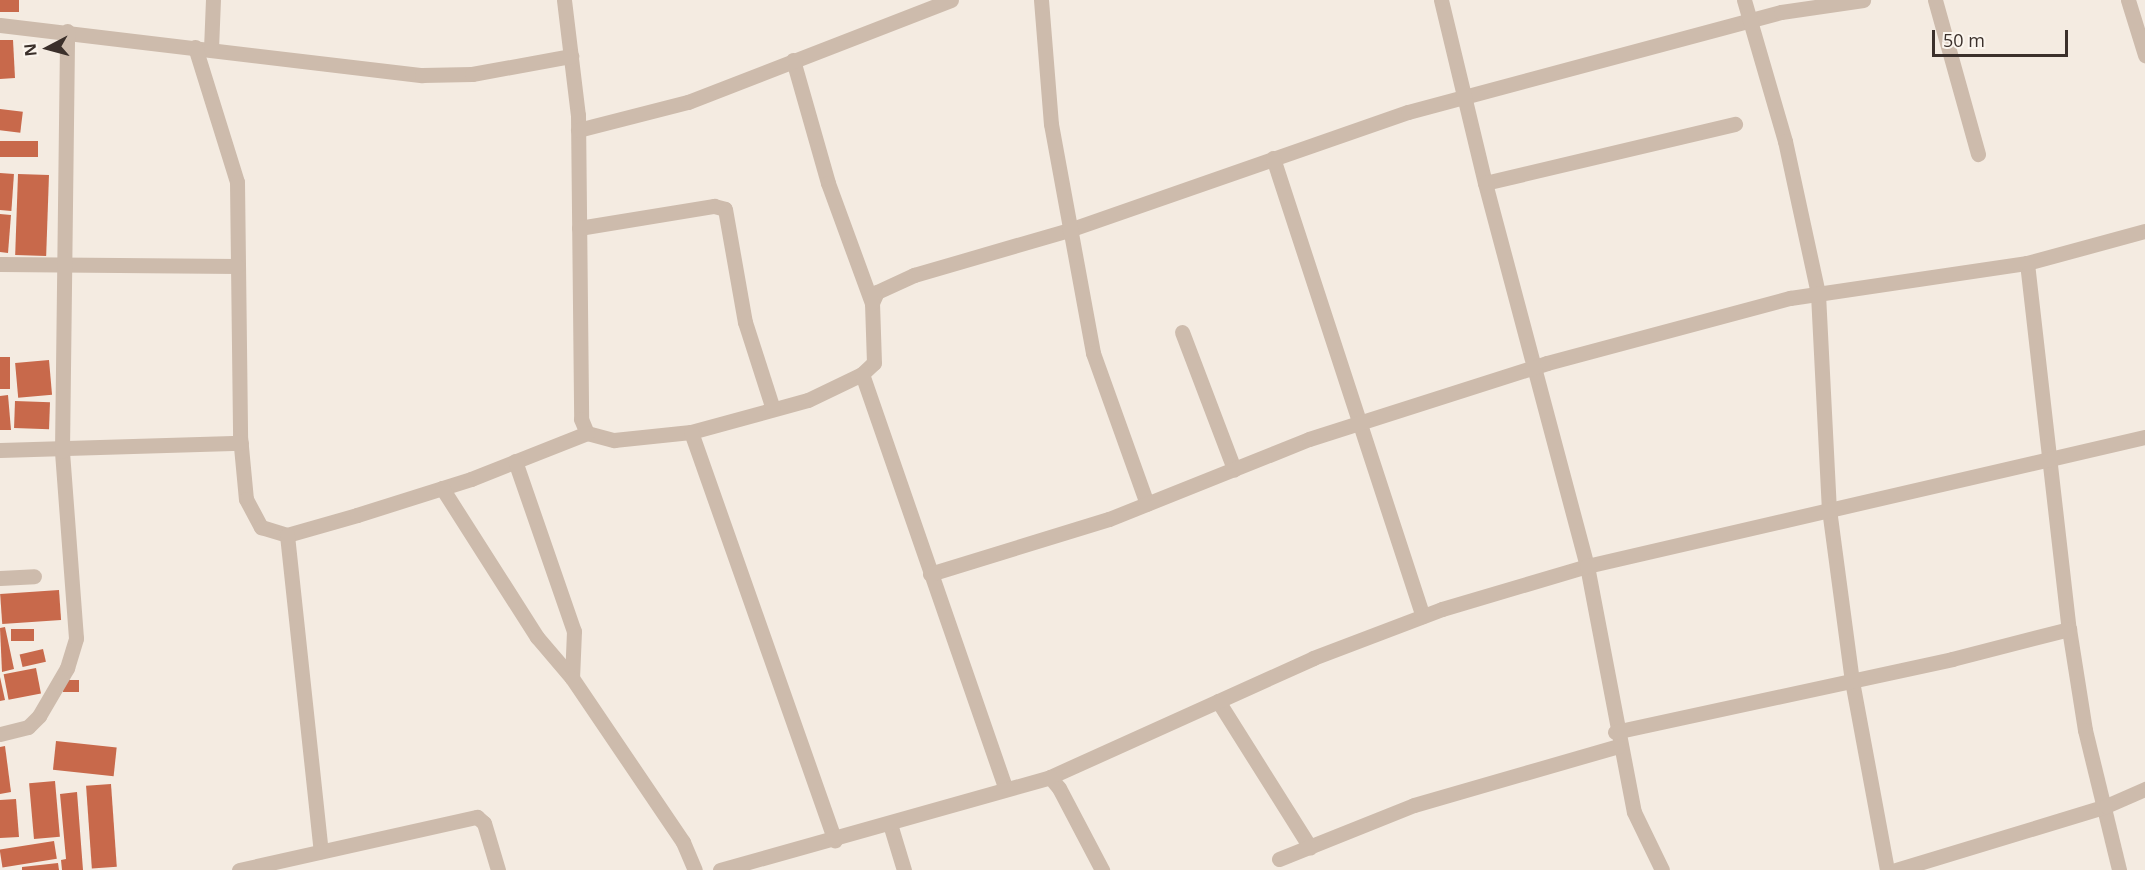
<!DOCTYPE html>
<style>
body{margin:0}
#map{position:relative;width:2145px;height:870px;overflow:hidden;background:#f4ebe1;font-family:"Open Sans",sans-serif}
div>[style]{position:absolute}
.building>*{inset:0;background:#c8694b;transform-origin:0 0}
.street>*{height:15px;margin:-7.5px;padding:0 7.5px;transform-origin:7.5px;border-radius:7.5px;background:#cdbbac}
span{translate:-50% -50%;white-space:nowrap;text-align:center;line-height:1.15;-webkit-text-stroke:6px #fbf5ee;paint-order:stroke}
.north{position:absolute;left:18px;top:18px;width:60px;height:60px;-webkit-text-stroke:4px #fbf5ee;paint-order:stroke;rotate:264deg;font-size:16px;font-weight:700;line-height:24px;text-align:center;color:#3b302b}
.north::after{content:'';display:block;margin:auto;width:21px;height:27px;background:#3b302b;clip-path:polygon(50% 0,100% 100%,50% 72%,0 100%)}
.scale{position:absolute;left:1932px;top:30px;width:136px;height:27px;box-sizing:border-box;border:3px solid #3b302b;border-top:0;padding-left:8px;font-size:18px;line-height:21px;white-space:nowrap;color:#3b302b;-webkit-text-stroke:4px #fbf5ee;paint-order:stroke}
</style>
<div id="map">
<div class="building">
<div style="left:0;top:0;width:19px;height:12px"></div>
<div style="clip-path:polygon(0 40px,13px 40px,15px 78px,0 79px)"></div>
<div style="left:0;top:109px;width:23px;height:21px;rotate:7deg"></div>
<div style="left:38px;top:141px;width:16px;height:38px;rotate:90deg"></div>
<div style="left:0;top:173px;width:14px;height:37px;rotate:4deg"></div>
<div style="left:18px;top:174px;width:31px;height:81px;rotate:2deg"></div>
<div style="clip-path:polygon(0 214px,11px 215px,8px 253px,0 252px)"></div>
<div style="left:0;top:357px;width:10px;height:32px"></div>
<div style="left:49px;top:360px;width:35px;height:34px;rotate:85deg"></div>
<div style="clip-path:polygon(8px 395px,11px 430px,0 430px,0 396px)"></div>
<div style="left:15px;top:401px;width:35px;height:27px;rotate:2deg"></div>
<div style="left:59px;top:590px;width:30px;height:59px;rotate:86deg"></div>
<div style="clip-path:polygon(5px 627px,14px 669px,2px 672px,0 628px)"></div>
<div style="left:34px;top:629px;width:12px;height:23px;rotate:90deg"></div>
<div style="left:43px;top:649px;width:13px;height:24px;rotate:77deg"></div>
<div style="left:36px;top:668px;width:26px;height:33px;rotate:79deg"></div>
<div style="clip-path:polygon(0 677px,5px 700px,0 701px)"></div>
<div style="left:63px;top:680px;width:16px;height:12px"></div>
<div style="left:56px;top:741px;width:61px;height:29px;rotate:6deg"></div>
<div style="clip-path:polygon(5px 746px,11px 792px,0 794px,0 747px)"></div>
<div style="left:55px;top:781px;width:56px;height:26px;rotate:85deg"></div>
<div style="left:111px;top:784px;width:83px;height:25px;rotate:86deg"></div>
<div style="clip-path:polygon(77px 792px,83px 870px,62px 870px,61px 860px,66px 859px,60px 794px)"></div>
<div style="clip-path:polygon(16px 799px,19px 837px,0 838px,0 800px)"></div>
<div style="left:54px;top:841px;width:18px;height:55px;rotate:81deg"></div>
<div style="clip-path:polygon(58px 863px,59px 870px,22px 870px,22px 867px)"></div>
</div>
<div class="street">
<div style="left:564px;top:0;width:116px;rotate:83.1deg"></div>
<div style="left:578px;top:115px;width:304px;rotate:89.4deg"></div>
<div style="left:581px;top:419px;width:15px;rotate:67deg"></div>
<div style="left:587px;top:433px;width:28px;rotate:15deg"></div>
<div style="left:614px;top:440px;width:77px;rotate:-5.9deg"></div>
<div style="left:691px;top:432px;width:121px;rotate:-15.3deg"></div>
<div style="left:808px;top:400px;width:60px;rotate:-25.7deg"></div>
<div style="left:862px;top:374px;width:16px;rotate:-43deg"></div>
<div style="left:874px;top:363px;width:60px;rotate:-91.9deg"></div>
<div style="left:872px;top:303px;width:12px;rotate:-66deg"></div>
<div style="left:877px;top:292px;width:41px;rotate:-24.7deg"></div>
<div style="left:914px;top:275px;width:161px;rotate:-16.2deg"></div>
<div style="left:1069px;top:230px;width:359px;rotate:-19.2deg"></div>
<div style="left:1408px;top:112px;width:386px;rotate:-15deg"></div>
<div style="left:1781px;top:12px;width:83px;rotate:-8.3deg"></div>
<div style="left:1041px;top:0;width:124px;rotate:85.4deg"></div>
<div style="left:1051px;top:124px;width:233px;rotate:79.6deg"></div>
<div style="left:1093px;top:353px;width:160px;rotate:70.3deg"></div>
<div style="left:1441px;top:0;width:188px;rotate:76.5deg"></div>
<div style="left:1485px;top:183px;width:396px;rotate:75.1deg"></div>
<div style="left:1587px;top:566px;width:250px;rotate:79.2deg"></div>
<div style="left:1634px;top:812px;width:64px;rotate:64.2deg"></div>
<div style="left:1744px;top:0;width:147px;rotate:73.8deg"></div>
<div style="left:1785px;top:141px;width:157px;rotate:77.8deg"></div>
<div style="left:1818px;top:294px;width:215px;rotate:87.1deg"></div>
<div style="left:1829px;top:509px;width:174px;rotate:82.4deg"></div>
<div style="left:1852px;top:681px;width:192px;rotate:79.5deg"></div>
<div style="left:1935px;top:0;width:160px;rotate:74.4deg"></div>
<div style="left:2128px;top:0;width:58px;rotate:72.8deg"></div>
<div style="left:0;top:25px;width:425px;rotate:6.8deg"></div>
<div style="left:422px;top:75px;width:50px;rotate:-1.1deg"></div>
<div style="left:472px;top:74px;width:101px;rotate:-10.3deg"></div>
<div style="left:195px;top:47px;width:141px;rotate:72.7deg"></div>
<div style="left:237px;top:182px;width:254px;rotate:89.3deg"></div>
<div style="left:240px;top:436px;width:63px;rotate:84.6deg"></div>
<div style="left:246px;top:499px;width:32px;rotate:62deg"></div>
<div style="left:261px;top:527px;width:27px;rotate:17deg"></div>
<div style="left:287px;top:535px;width:73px;rotate:-15.9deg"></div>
<div style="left:357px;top:515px;width:120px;rotate:-17.5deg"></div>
<div style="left:471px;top:479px;width:125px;rotate:-21.6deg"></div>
<div style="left:211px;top:49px;width:49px;rotate:-87.7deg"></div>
<div style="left:793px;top:60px;width:128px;rotate:74.1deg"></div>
<div style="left:828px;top:183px;width:128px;rotate:69.9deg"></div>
<div style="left:578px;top:130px;width:114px;rotate:-14.3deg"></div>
<div style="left:688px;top:102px;width:282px;rotate:-21.2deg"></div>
<div style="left:1273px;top:158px;width:482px;rotate:71.9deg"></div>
<div style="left:1485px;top:183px;width:257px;rotate:-13.3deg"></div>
<div style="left:579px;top:228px;width:137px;rotate:-9.3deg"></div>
<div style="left:714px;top:206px;width:11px;rotate:15deg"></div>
<div style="left:725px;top:209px;width:115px;rotate:80deg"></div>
<div style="left:745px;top:322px;width:91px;rotate:72.2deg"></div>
<div style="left:2027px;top:263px;width:368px;rotate:83.5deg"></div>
<div style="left:2069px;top:629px;width:102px;rotate:81deg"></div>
<div style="left:2085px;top:730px;width:144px;rotate:76.3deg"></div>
<div style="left:0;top:264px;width:237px;rotate:0.5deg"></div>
<div style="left:1182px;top:332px;width:147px;rotate:69.2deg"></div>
<div style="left:862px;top:374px;width:438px;rotate:70.9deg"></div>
<div style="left:691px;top:432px;width:433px;rotate:70.6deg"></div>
<div style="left:0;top:450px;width:241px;rotate:-1.7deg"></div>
<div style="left:515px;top:461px;width:180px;rotate:70.9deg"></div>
<div style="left:574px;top:631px;width:47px;rotate:92.4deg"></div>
<div style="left:442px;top:488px;width:177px;rotate:57.5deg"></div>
<div style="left:537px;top:637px;width:54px;rotate:49.5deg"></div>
<div style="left:572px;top:678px;width:198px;rotate:55.9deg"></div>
<div style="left:683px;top:842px;width:30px;rotate:67deg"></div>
<div style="left:287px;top:535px;width:318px;rotate:83.9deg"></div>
<div style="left:930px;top:574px;width:187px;rotate:-17.1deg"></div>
<div style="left:1109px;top:519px;width:215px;rotate:-21.8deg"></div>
<div style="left:1309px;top:439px;width:250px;rotate:-17.7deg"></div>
<div style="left:1547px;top:363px;width:252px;rotate:-15deg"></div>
<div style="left:1790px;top:298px;width:240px;rotate:-8.4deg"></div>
<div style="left:2027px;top:263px;width:122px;rotate:-15.2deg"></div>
<div style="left:0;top:578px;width:34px;rotate:-3deg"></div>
<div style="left:1218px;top:701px;width:173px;rotate:57.8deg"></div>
<div style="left:1615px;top:732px;width:345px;rotate:-12.2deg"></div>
<div style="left:1952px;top:659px;width:121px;rotate:-14.4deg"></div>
<div style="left:0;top:734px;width:29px;rotate:-14deg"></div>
<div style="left:28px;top:727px;width:16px;rotate:-45deg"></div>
<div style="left:39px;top:716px;width:56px;rotate:-59.7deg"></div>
<div style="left:67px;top:668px;width:31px;rotate:-73deg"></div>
<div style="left:76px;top:638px;width:188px;rotate:-94.3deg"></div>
<div style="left:62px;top:451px;width:420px;rotate:-89.3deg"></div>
<div style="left:1050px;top:777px;width:289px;rotate:-24.3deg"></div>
<div style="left:1313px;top:658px;width:138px;rotate:-20.8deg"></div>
<div style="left:1442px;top:609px;width:151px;rotate:-16.5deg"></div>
<div style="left:1587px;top:566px;width:573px;rotate:-13.02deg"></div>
<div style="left:890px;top:824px;width:48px;rotate:73.1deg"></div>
<div style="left:1279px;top:859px;width:145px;rotate:-21.8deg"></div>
<div style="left:1414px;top:805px;width:212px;rotate:-16.1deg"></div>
<div style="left:239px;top:870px;width:244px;rotate:-12.6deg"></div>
<div style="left:477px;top:817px;width:9px;rotate:41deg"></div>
<div style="left:484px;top:823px;width:49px;rotate:73.4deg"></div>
<div style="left:720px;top:870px;width:343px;rotate:-15.7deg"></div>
<div style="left:1050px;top:777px;width:14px;rotate:51deg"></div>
<div style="left:1059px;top:788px;width:93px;rotate:62.3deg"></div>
<div style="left:1896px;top:870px;width:220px;rotate:-16.9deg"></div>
<div style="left:2106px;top:806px;width:43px;rotate:-23.6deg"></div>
</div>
<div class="north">N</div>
<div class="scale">50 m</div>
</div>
